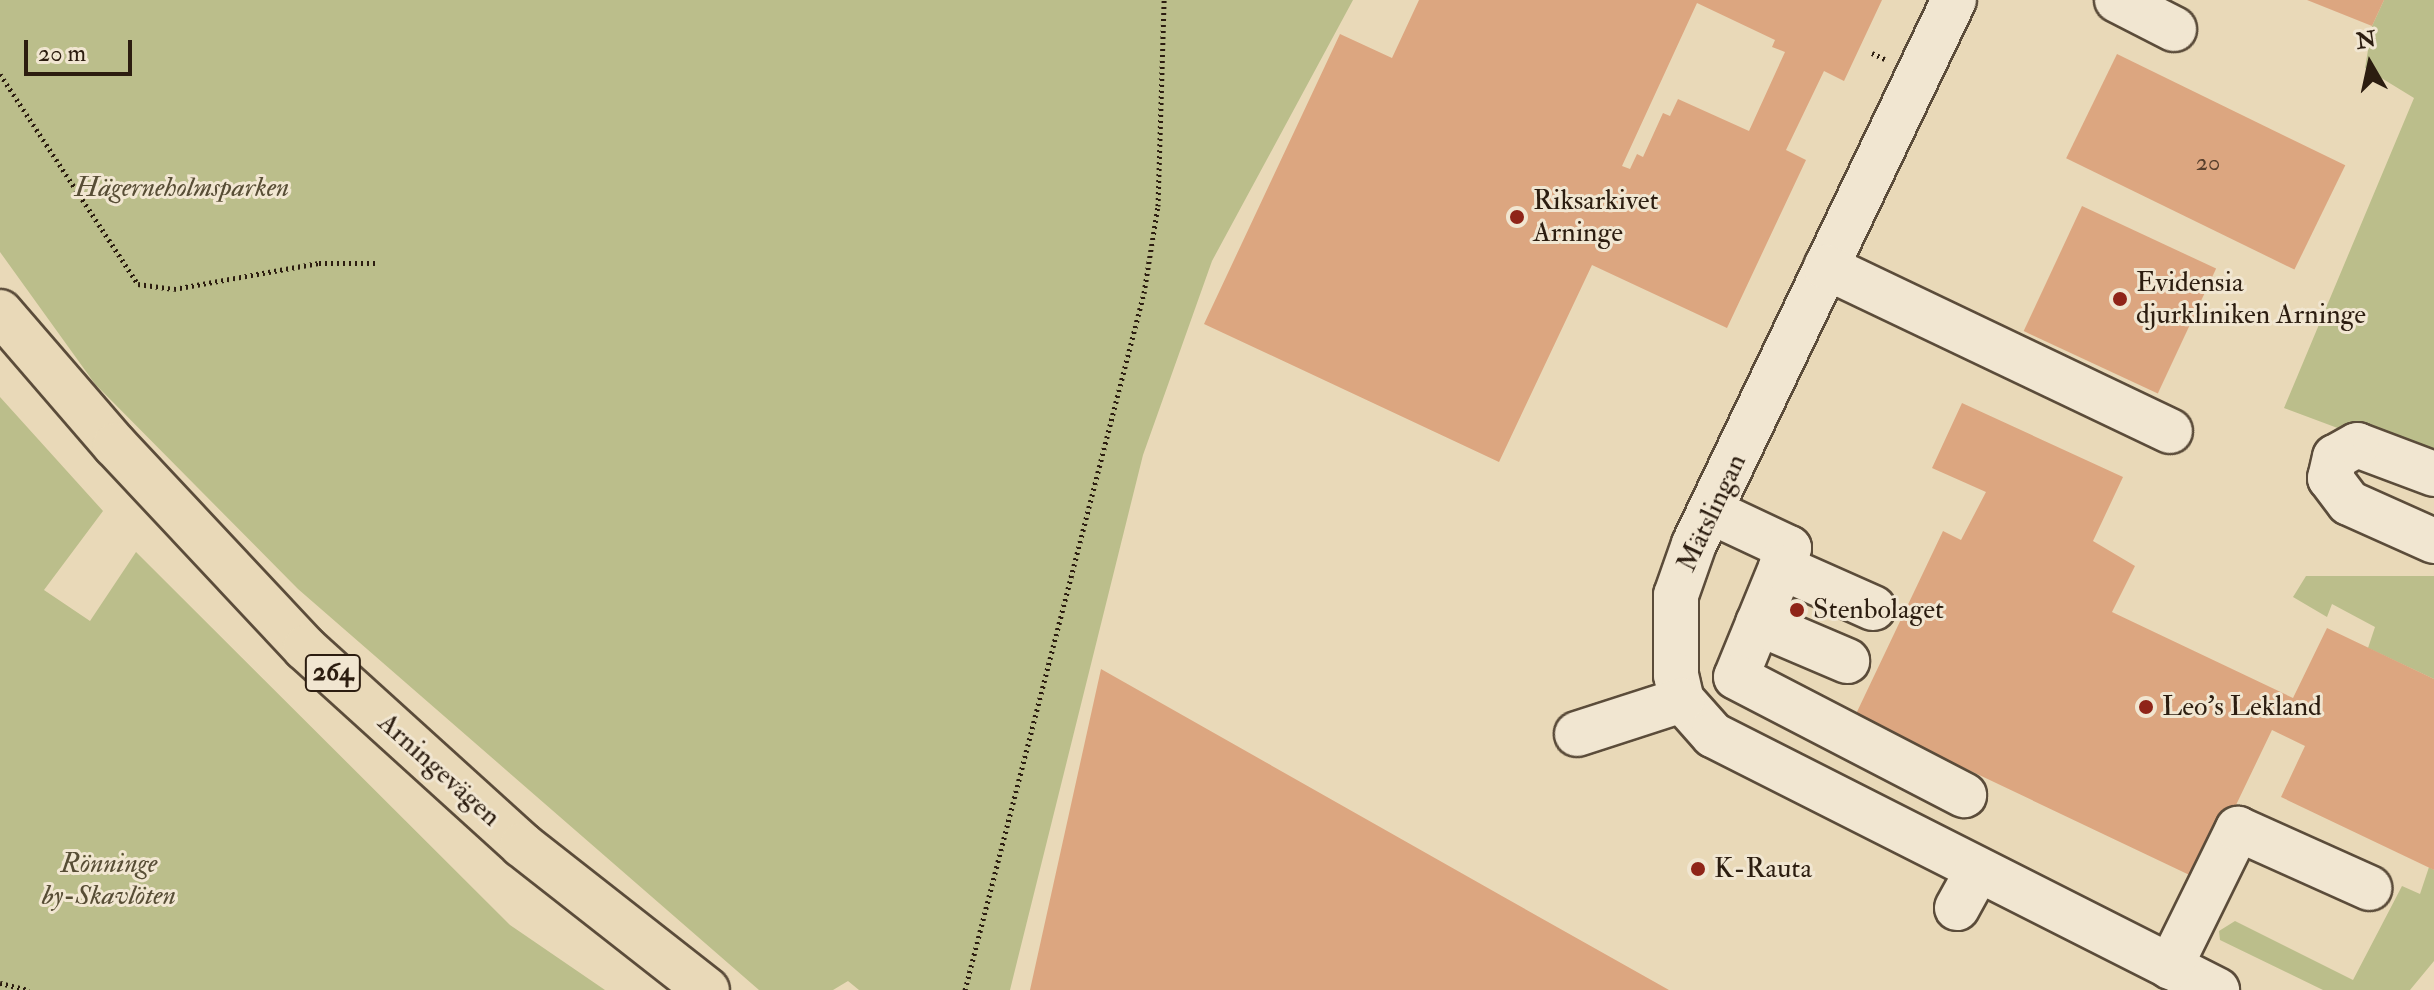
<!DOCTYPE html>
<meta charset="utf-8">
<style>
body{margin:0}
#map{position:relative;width:2434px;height:990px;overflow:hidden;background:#e9d9b8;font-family:"IM FELL Double Pica",serif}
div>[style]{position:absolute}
.green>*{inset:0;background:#bbbe8b}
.building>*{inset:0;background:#dca680;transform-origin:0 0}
.path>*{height:5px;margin-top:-2.5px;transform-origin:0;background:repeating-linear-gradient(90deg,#2c1d10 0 2px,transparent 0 6px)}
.roads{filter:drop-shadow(2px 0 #5b4c3a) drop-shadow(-2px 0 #5b4c3a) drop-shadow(0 2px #5b4c3a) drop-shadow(0 -2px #5b4c3a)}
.minor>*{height:44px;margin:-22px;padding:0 22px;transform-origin:22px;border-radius:22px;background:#f1e6d1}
.major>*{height:44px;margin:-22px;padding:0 22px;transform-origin:22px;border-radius:22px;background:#e9d9b8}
.dots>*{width:22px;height:22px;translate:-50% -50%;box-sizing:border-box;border:4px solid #f1e6d1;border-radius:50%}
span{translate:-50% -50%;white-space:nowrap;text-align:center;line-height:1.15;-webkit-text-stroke:6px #f1e6d1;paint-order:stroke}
.number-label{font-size:24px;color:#583f2c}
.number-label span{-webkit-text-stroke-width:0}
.shield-label span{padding:2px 6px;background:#f1e6d1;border:2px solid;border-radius:6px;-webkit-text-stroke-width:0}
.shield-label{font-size:26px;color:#2c1d10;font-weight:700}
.park-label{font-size:28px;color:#574d35;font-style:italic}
.poi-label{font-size:28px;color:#2c1d10}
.left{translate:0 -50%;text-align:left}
.street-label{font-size:28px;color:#2c1d10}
.north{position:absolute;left:2330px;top:24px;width:80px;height:80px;-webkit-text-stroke:6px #f1e6d1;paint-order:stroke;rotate:351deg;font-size:22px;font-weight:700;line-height:32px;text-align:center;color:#2c1d10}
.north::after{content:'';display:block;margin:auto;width:28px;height:36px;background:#2c1d10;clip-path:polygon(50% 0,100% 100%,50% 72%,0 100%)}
.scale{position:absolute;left:24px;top:40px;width:108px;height:36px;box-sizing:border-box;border:4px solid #2c1d10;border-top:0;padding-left:10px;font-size:24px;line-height:28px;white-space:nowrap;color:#2c1d10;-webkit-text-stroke:6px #f1e6d1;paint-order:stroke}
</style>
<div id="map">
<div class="green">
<div style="clip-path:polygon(0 0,1353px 0,1212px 261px,1143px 455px,1010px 990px,859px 990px,848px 981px,833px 990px,759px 990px,298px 589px,95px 384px,0 252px)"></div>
<div style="clip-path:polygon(2384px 0,2434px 0,2434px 464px,2284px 408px,2414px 98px,2365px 68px,2372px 26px)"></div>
<div style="clip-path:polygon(0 397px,103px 511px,44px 590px,90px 621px,136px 552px,510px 925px,605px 990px,0 990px)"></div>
<div style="clip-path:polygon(2306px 576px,2434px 576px,2434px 679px,2368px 648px,2375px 627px,2332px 604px,2327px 617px,2293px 597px)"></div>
<div style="clip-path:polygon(2429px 867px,2434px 870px,2434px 961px,2410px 990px,2323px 990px,2220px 940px,2219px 931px,2235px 921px,2353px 980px,2402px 886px,2420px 894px)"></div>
</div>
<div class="building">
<div style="clip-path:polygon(evenodd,1419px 0,1882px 0,1844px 81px,1824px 71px,1786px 150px,1806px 160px,1727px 328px,1592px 265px,1499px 462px,1204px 324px,1340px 34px,1392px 58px,1419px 0,1697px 3px,1775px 40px,1772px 47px,1785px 52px,1749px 131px,1678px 99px,1670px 116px,1663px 113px,1643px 157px,1637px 154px,1630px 169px,1622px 166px,1697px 3px)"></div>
<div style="clip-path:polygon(2307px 0,2384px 0,2372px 26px)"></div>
<div style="left:2117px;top:54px;width:254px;height:116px;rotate:26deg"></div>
<div style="left:2082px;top:206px;width:148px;height:138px;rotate:25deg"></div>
<div style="clip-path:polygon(1962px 403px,2123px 477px,2093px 541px,2135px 566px,2112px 612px,2293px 698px,2327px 628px,2434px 679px,2434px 870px,2281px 797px,2305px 746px,2272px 730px,2200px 880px,1855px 716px,1943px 531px,1961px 540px,1986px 492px,1932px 468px)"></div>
<div style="clip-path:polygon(1101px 669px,1502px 896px,1669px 990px,1030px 990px)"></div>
</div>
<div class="path">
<div style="left:1872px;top:53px;width:14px;rotate:25deg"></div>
<div style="left:0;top:74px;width:251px;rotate:56.7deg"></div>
<div style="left:138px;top:284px;width:36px;rotate:8deg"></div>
<div style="left:174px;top:289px;width:147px;rotate:-10.2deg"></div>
<div style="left:319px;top:263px;width:57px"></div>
<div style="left:0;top:983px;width:30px;rotate:14deg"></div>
<div style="left:965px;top:990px;width:720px;rotate:-75.6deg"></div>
<div style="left:1144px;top:293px;width:88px;rotate:-80.9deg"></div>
<div style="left:1158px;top:206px;width:206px;rotate:-88.3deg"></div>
</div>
<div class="roads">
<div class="minor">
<div style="left:1954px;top:0;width:603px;rotate:115.55deg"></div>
<div style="left:1694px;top:544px;width:54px;rotate:109.4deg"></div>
<div style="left:1676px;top:595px;width:80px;rotate:90deg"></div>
<div style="left:1676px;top:675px;width:26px;rotate:77deg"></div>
<div style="left:1682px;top:700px;width:47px;rotate:48.5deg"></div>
<div style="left:1713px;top:735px;width:565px;rotate:26.84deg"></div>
<div style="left:2117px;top:0;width:64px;rotate:27deg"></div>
<div style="left:1826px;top:267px;width:381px;rotate:25.5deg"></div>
<div style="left:2434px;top:474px;width:82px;rotate:-159.4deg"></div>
<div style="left:2357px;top:445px;width:25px;rotate:151deg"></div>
<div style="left:2335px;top:457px;width:22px;rotate:103deg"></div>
<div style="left:2330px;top:478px;width:31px;rotate:53deg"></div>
<div style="left:2349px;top:503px;width:93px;rotate:24.1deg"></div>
<div style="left:1712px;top:512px;width:85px;rotate:25.1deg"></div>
<div style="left:1789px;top:548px;width:139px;rotate:112.3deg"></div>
<div style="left:1736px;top:677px;width:257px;rotate:27.4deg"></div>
<div style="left:1781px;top:567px;width:101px;rotate:24deg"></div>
<div style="left:1758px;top:623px;width:97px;rotate:23.1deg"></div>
<div style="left:1577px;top:734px;width:110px;rotate:-17.9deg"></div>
<div style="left:1957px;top:908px;width:43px;rotate:-61.1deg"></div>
<div style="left:2170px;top:967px;width:154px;rotate:-63.8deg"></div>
<div style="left:2238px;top:829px;width:144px;rotate:24.2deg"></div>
</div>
<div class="major">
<div style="left:0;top:312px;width:176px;rotate:49.2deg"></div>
<div style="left:115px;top:445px;width:278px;rotate:46.9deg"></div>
<div style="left:305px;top:648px;width:293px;rotate:42.2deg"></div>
<div style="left:522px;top:845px;width:235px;rotate:38.1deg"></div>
</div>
</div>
<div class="dots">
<div style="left:1517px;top:217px;background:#8f2418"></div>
<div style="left:2120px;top:299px;background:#8f2418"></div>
<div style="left:1797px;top:610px;background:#8f2418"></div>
<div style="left:2146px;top:707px;background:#8f2418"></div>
<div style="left:1698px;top:869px;background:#8f2418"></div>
</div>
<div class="number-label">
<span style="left:2208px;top:163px">20</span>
</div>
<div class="shield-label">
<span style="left:333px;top:673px">264</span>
</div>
<div class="park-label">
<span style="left:182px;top:188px">Hägerneholmsparken</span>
<span style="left:109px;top:880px">Rönninge<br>by-Skavlöten</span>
</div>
<div class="poi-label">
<span class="left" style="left:1533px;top:217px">Riksarkivet<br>Arninge</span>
<span class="left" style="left:2136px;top:299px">Evidensia<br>djurkliniken Arninge</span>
<span class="left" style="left:1813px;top:610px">Stenbolaget</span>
<span class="left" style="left:2162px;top:707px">Leo's Lekland</span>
<span class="left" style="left:1714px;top:869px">K-Rauta</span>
</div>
<div class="street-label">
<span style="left:1712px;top:513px;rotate:-65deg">Mätslingan</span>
<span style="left:439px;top:770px;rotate:42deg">Arningevägen</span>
</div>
<div class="north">N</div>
<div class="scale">20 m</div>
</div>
